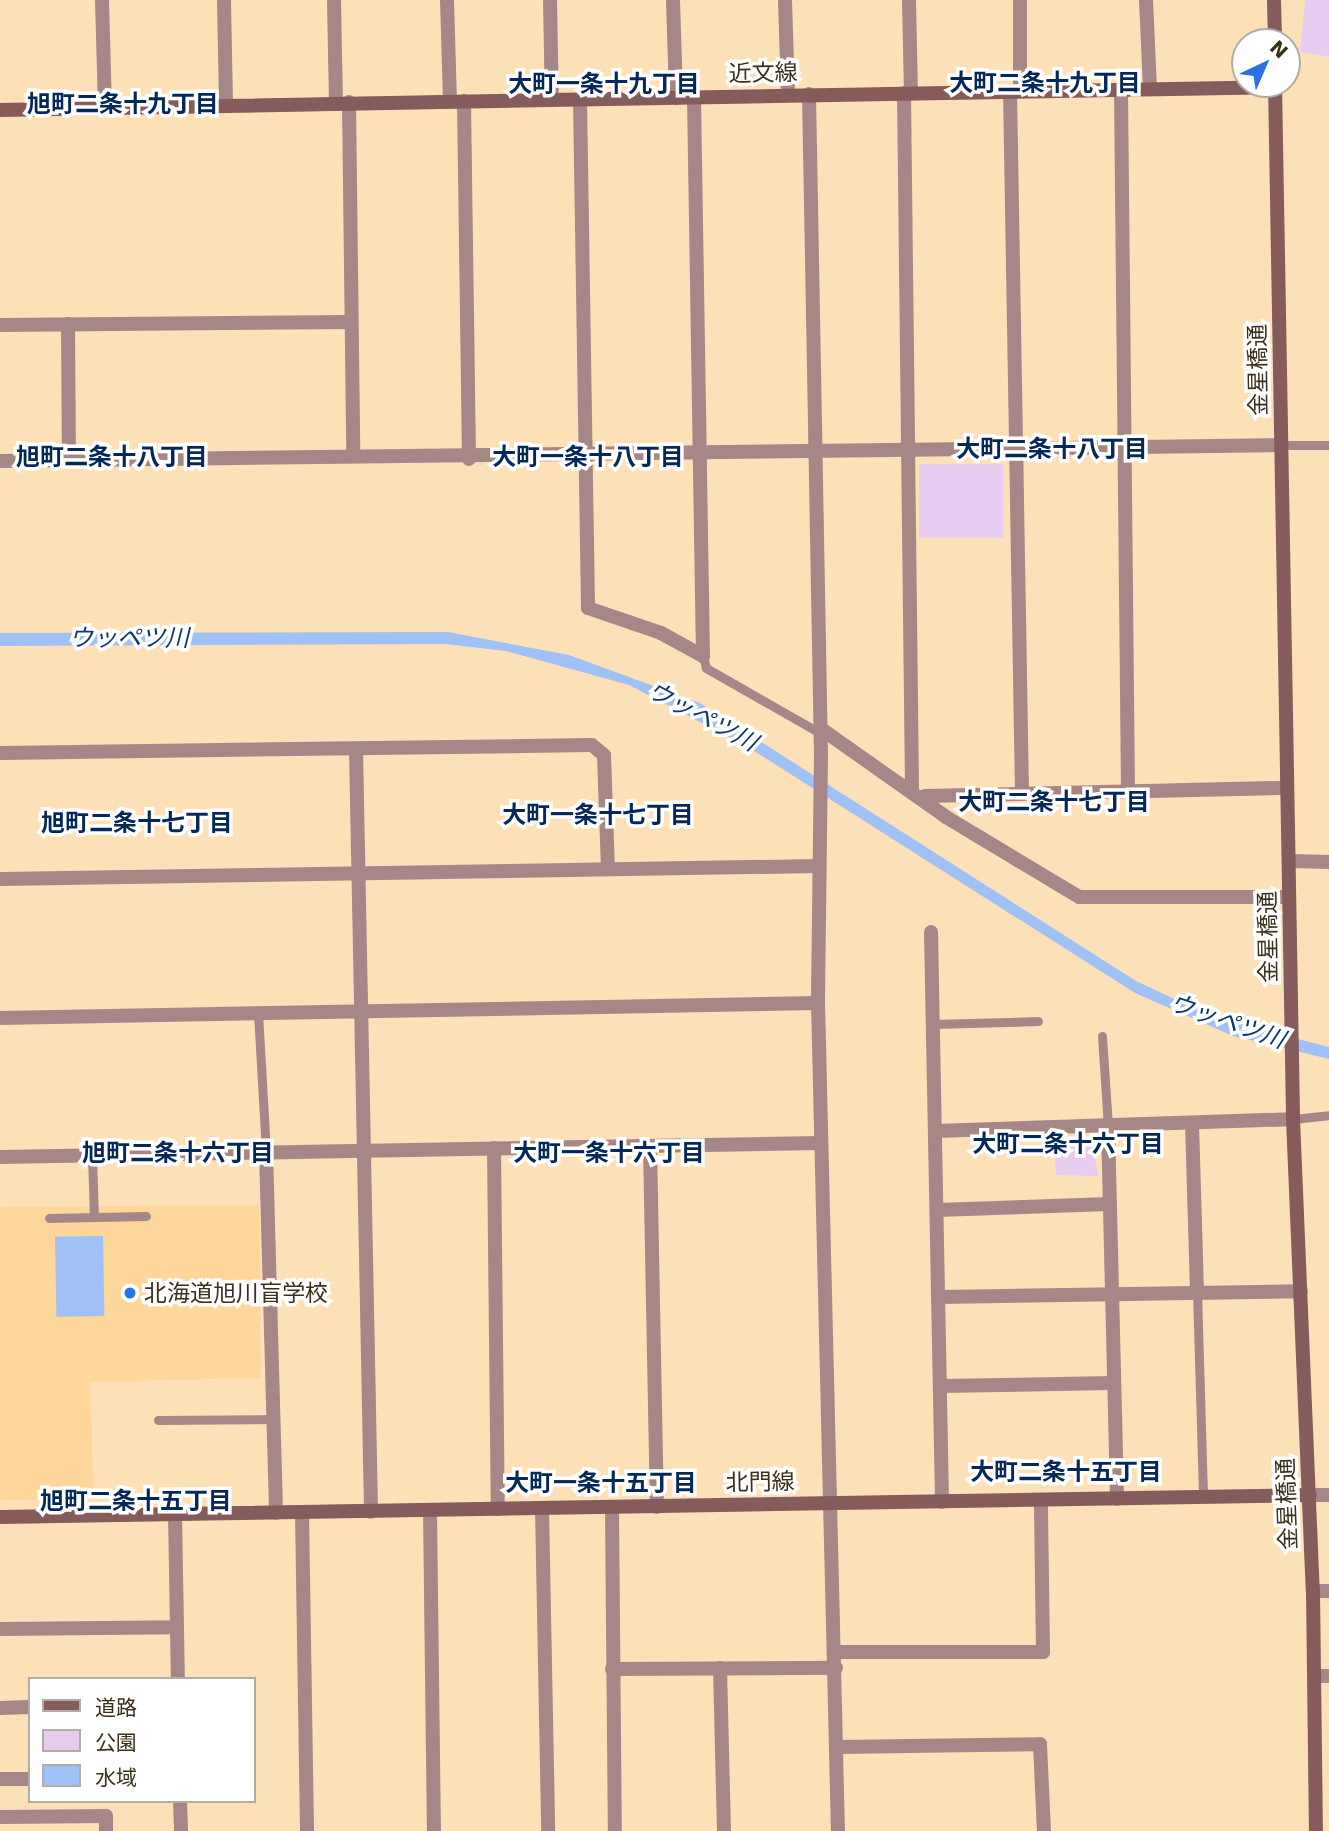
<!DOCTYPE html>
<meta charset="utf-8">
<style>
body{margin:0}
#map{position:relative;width:1329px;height:1831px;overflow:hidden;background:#fce1b8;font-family:"DejaVu Sans","Noto Sans JP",sans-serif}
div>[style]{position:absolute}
.built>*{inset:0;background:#fcd69b}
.green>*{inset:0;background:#e7ccef;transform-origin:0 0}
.water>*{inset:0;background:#9fc1f5;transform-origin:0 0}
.lane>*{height:9px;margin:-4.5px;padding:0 4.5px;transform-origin:4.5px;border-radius:4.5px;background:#a68787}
.street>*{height:14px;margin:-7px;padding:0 7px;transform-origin:7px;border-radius:7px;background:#a68787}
.secondary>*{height:14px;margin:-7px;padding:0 7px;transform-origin:7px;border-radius:7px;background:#855b5b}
.dots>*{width:19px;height:19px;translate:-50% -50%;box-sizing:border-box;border:4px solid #fff;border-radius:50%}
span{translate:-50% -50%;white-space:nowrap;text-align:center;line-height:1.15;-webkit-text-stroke:7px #fff;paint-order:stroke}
.street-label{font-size:23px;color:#3d301b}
.poi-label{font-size:23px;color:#3d301b}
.left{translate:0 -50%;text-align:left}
.neighbourhood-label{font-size:24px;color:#05285b;font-weight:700}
.water-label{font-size:24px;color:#0f3773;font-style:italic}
.legend{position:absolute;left:28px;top:1677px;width:228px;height:126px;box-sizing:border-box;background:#fff;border:2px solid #b1aca4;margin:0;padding:9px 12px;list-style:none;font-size:21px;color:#3d301b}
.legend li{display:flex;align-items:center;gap:14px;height:35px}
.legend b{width:35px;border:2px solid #b1aca4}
.north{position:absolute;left:1231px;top:28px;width:70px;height:70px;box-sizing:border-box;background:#fff;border:2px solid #b1aca4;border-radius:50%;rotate:44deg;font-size:19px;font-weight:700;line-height:28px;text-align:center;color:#3d301b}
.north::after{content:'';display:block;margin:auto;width:24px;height:32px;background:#2a72de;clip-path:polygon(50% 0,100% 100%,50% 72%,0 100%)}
</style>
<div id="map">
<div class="built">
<div style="clip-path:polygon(259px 1205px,261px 1378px,90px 1382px,94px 1499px,0 1500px,0 1207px)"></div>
</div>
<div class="green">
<div style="clip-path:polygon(1305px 0,1329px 0,1329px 57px,1300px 52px)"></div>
<div style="left:919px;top:464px;width:84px;height:74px"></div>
<div style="clip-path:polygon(1092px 1136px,1098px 1176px,1056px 1175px,1054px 1137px)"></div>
</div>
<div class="water">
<div style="clip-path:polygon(448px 632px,569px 655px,700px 703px,1136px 981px,1213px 1017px,1329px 1047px,1329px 1059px,1233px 1036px,1135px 993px,748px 747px,629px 685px,506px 651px,445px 644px,0 646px,0 633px)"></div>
<div style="left:103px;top:1236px;width:80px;height:48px;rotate:89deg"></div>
</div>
<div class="lane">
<div style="left:1283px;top:445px;width:46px"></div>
<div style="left:703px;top:656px;width:12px;rotate:76deg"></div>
<div style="left:706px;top:668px;width:131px;rotate:29.7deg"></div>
<div style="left:258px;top:1013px;width:139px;rotate:86.7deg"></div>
<div style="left:933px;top:1024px;width:105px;rotate:-1.6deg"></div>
<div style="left:1102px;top:1036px;width:91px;rotate:86.2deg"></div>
<div style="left:1293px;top:1119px;width:36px;rotate:-6deg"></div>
<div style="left:92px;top:1155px;width:62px;rotate:88.2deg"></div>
<div style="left:49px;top:1218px;width:97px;rotate:-1.2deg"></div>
<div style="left:1197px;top:1292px;width:205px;rotate:88.3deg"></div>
<div style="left:158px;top:1420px;width:116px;rotate:-0.5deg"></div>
</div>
<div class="street">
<div style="left:102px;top:0;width:108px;rotate:88.4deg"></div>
<div style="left:224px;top:0;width:105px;rotate:88.9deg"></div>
<div style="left:334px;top:0;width:103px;rotate:88.9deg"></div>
<div style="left:447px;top:0;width:101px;rotate:88.3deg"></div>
<div style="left:550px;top:0;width:100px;rotate:88.9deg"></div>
<div style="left:673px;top:0;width:98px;rotate:88.2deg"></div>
<div style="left:785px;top:0;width:95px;rotate:88.2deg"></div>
<div style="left:909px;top:0;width:93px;rotate:88.8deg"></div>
<div style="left:1020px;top:0;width:91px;rotate:90deg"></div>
<div style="left:1146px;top:0;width:89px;rotate:87.4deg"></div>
<div style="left:1121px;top:89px;width:702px;rotate:89.43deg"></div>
<div style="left:1010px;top:91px;width:702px;rotate:89.02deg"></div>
<div style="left:904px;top:93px;width:695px;rotate:89.34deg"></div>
<div style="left:809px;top:94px;width:659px;rotate:88.96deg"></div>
<div style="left:821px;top:753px;width:250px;rotate:90.7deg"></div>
<div style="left:818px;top:1003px;width:828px;rotate:88.62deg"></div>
<div style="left:694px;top:97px;width:559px;rotate:89.08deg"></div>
<div style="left:580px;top:98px;width:510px;rotate:89.1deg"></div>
<div style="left:588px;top:608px;width:77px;rotate:18.9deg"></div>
<div style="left:661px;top:633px;width:48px;rotate:28.7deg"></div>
<div style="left:464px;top:101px;width:358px;rotate:89.2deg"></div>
<div style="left:349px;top:102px;width:352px;rotate:89.3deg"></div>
<div style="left:68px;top:324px;width:136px;rotate:89.6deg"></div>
<div style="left:0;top:325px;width:351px;rotate:-0.5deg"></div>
<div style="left:0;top:461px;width:1283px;rotate:-0.71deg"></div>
<div style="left:820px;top:728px;width:154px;rotate:35.2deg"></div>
<div style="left:946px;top:817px;width:155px;rotate:31deg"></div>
<div style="left:1079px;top:897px;width:210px"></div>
<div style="left:356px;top:749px;width:763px;rotate:88.87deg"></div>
<div style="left:0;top:753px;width:592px;rotate:-0.77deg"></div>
<div style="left:592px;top:745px;width:16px;rotate:40deg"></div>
<div style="left:604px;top:755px;width:112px;rotate:88deg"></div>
<div style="left:925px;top:796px;width:362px;rotate:-1.3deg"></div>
<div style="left:1289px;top:861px;width:40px;rotate:1.4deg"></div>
<div style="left:0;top:879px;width:818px;rotate:-0.91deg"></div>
<div style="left:931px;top:932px;width:570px;rotate:88.89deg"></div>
<div style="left:0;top:1018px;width:818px;rotate:-1.05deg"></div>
<div style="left:1192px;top:1123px;width:169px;rotate:88.3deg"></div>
<div style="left:1108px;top:1127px;width:372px;rotate:88.6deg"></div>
<div style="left:936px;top:1131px;width:357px;rotate:-1.9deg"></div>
<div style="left:650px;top:1146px;width:361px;rotate:88.9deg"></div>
<div style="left:494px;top:1148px;width:361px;rotate:89.4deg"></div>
<div style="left:266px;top:1152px;width:361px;rotate:88.4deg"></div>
<div style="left:0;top:1157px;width:821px;rotate:-0.98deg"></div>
<div style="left:937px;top:1210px;width:173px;rotate:-2deg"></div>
<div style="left:939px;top:1297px;width:362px;rotate:-0.9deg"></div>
<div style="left:941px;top:1386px;width:173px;rotate:-1deg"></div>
<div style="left:1310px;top:1495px;width:19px"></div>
<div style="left:612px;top:1507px;width:324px;rotate:89.5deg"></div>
<div style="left:542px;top:1508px;width:323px;rotate:88.9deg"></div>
<div style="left:430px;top:1510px;width:321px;rotate:89.3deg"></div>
<div style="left:302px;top:1512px;width:319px;rotate:89.1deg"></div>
<div style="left:175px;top:1514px;width:165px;rotate:89deg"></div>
<div style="left:1313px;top:1591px;width:16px"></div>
<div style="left:0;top:1629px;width:177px;rotate:-0.6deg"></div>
<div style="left:835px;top:1652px;width:208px"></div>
<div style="left:1043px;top:1652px;width:152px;rotate:-90.8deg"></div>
<div style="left:720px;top:1668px;width:163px;rotate:88.6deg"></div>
<div style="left:612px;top:1669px;width:224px;rotate:-0.3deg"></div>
<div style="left:1315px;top:1676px;width:14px"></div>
<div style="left:0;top:1708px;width:30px;rotate:-2deg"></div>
<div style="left:837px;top:1747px;width:203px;rotate:-0.8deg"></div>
<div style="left:1040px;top:1744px;width:87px;rotate:87.4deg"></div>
<div style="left:0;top:1779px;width:30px"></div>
<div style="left:180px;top:1801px;width:30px;rotate:88deg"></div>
<div style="left:0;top:1817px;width:106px;rotate:-0.5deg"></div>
<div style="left:106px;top:1816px;width:15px;rotate:90deg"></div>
</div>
<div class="secondary">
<div style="left:1274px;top:0;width:42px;rotate:88.6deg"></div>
<div style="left:1275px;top:84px;width:1035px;rotate:89deg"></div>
<div style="left:1293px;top:1119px;width:472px;rotate:87.6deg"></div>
<div style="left:1313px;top:1591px;width:240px;rotate:89.3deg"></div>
<div style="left:0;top:110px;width:1275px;rotate:-1.03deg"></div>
<div style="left:0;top:1517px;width:1310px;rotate:-0.96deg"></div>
</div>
<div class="dots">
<div style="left:130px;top:1293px;background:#2a72de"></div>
</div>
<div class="street-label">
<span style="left:763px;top:73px;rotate:-1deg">近文線</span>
<span style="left:1258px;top:370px;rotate:-91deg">金星橋通</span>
<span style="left:1268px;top:937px;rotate:-91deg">金星橋通</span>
<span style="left:760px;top:1482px;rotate:-1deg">北門線</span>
<span style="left:1287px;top:1504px;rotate:-92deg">金星橋通</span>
</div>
<div class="poi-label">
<span class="left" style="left:144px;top:1293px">北海道旭川盲学校</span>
</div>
<div class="neighbourhood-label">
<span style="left:1045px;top:84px">大町二条十九丁目</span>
<span style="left:604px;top:85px">大町一条十九丁目</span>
<span style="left:123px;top:105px">旭町二条十九丁目</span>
<span style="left:1052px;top:450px">大町二条十八丁目</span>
<span style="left:112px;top:458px">旭町二条十八丁目</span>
<span style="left:588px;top:458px">大町一条十八丁目</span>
<span style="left:1054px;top:803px">大町二条十七丁目</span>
<span style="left:598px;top:816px">大町一条十七丁目</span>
<span style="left:137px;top:824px">旭町二条十七丁目</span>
<span style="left:1068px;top:1145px">大町二条十六丁目</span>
<span style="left:178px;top:1154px">旭町二条十六丁目</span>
<span style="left:609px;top:1154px">大町一条十六丁目</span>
<span style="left:1066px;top:1473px">大町二条十五丁目</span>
<span style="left:601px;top:1484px">大町一条十五丁目</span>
<span style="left:136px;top:1502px">旭町二条十五丁目</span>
</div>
<div class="water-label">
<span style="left:129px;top:639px">ウッペツ川</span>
<span style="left:702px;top:717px;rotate:28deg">ウッペツ川</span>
<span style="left:1227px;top:1022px;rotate:19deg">ウッペツ川</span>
</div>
<ul class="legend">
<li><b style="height:9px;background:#855b5b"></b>道路</li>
<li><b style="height:19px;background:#e7ccef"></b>公園</li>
<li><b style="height:19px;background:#9fc1f5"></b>水域</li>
</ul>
<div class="north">N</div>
</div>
